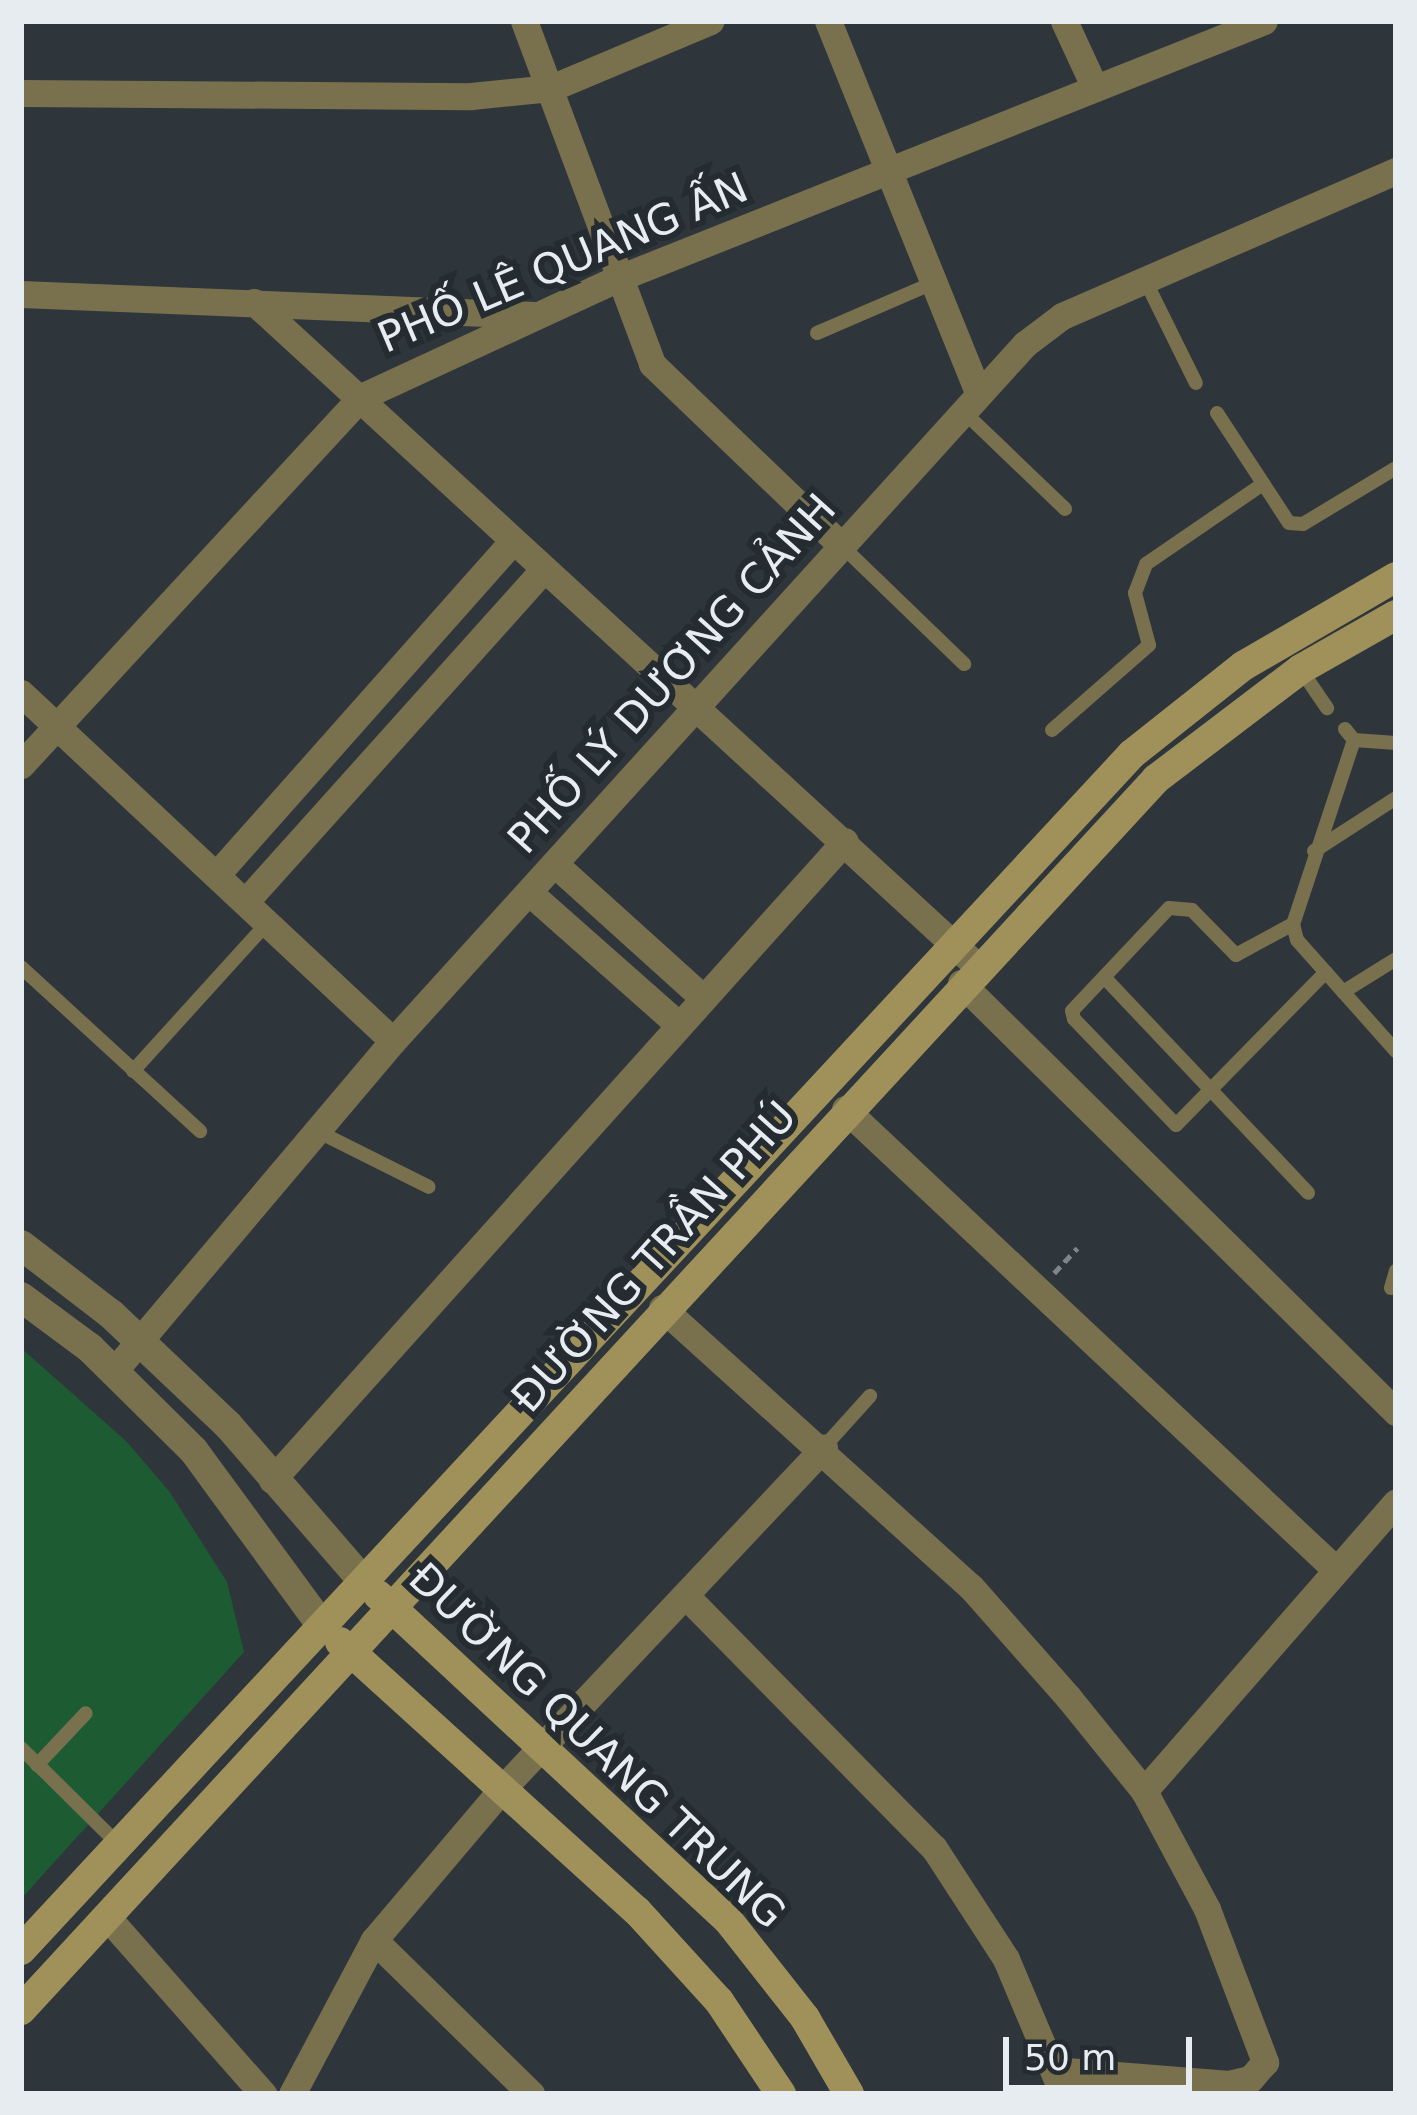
<!DOCTYPE html>
<meta charset="utf-8">
<style>
body{margin:0}
#map{position:relative;width:1417px;height:2115px;overflow:hidden;background:#2e363c;font-family:"DejaVu Sans",sans-serif}
div>[style]{position:absolute}
.green>*{inset:0;background:#1d5b33}
.path>*{height:4.5px;margin-top:-2.25px;transform-origin:0;background:repeating-linear-gradient(90deg,#7f868b 0 9px,transparent 0 15px)}
.service>*{height:14px;margin:-7px;padding:0 7px;transform-origin:7px;border-radius:7px;background:#79704e}
.minor>*{height:27px;margin:-13.5px;padding:0 13.5px;transform-origin:13.5px;border-radius:13.5px;background:#79704e}
.tertiary>*{height:30px;margin:-15px;padding:0 15px;transform-origin:15px;border-radius:15px;background:#79704e}
.secondary>*{height:30px;margin:-15px;padding:0 15px;transform-origin:15px;border-radius:15px;background:#a0905a}
span{translate:-50% -50%;white-space:nowrap;text-align:center;line-height:1.15;-webkit-text-stroke:12px #242c31;paint-order:stroke}
.street-label{font-size:42px;color:#e7ecf0}
.frame{position:absolute;inset:0;border:24px solid #e7ecf0;pointer-events:none}
.scale{position:absolute;left:1003px;top:2037px;width:189px;height:54px;box-sizing:border-box;border:6px solid #e7ecf0;border-top:0;padding-left:15px;font-size:36px;line-height:42px;white-space:nowrap;color:#e7ecf0;-webkit-text-stroke:9px #242c31;paint-order:stroke}
</style>
<div id="map">
<div class="green">
<div style="clip-path:polygon(21px 1348px,126px 1441px,169px 1491px,227px 1582px,244px 1652px,21px 1899px)"></div>
</div>
<div class="path">
<div style="left:1054px;top:1273px;width:34px;rotate:-47deg"></div>
</div>
<div class="service">
<div style="left:1144px;top:278px;width:117px;rotate:63.7deg"></div>
<div style="left:817px;top:333px;width:126px;rotate:-23.3deg"></div>
<div style="left:964px;top:412px;width:140px;rotate:43.8deg"></div>
<div style="left:1217px;top:413px;width:131px;rotate:56.8deg"></div>
<div style="left:1289px;top:523px;width:14px;rotate:4deg"></div>
<div style="left:1303px;top:524px;width:109px;rotate:-31.1deg"></div>
<div style="left:842px;top:546px;width:170px;rotate:44deg"></div>
<div style="left:1299px;top:667px;width:50px;rotate:55.7deg"></div>
<div style="left:1345px;top:729px;width:14px;rotate:51deg"></div>
<div style="left:1354px;top:740px;width:42px;rotate:4.1deg"></div>
<div style="left:1052px;top:730px;width:129px;rotate:-41.2deg"></div>
<div style="left:1149px;top:645px;width:54px;rotate:-105.1deg"></div>
<div style="left:1135px;top:593px;width:31px;rotate:-69deg"></div>
<div style="left:1146px;top:564px;width:142px;rotate:-34.4deg"></div>
<div style="left:1354px;top:740px;width:194px;rotate:108.3deg"></div>
<div style="left:1293px;top:924px;width:16px;rotate:76deg"></div>
<div style="left:1297px;top:940px;width:149px;rotate:48.3deg"></div>
<div style="left:1314px;top:851px;width:98px;rotate:-32.9deg"></div>
<div style="left:1293px;top:924px;width:65px;rotate:151.5deg"></div>
<div style="left:1236px;top:955px;width:63px;rotate:-134.4deg"></div>
<div style="left:1192px;top:910px;width:23px;rotate:-175deg"></div>
<div style="left:1169px;top:908px;width:141px;rotate:133.3deg"></div>
<div style="left:1072px;top:1011px;width:8px;rotate:76deg"></div>
<div style="left:1074px;top:1019px;width:147px;rotate:46.1deg"></div>
<div style="left:1176px;top:1125px;width:214px;rotate:-45.6deg"></div>
<div style="left:21px;top:967px;width:243px;rotate:42.5deg"></div>
<div style="left:1104px;top:977px;width:297px;rotate:46.6deg"></div>
<div style="left:1343px;top:992px;width:62px;rotate:-31.9deg"></div>
<div style="left:133px;top:1071px;width:202px;rotate:-47.8deg"></div>
<div style="left:315px;top:1130px;width:127px;rotate:26.6deg"></div>
<div style="left:1391px;top:1288px;width:18px;rotate:-74deg"></div>
<div style="left:824px;top:1447px;width:69px;rotate:-48deg"></div>
<div style="left:21px;top:1748px;width:138px;rotate:44.7deg"></div>
<div style="left:37px;top:1765px;width:71px;rotate:-46.7deg"></div>
</div>
<div class="minor">
<div style="left:524px;top:21px;width:366px;rotate:69.5deg"></div>
<div style="left:652px;top:364px;width:263px;rotate:43.8deg"></div>
<div style="left:828px;top:21px;width:401px;rotate:68deg"></div>
<div style="left:1064px;top:21px;width:74px;rotate:65.2deg"></div>
<div style="left:21px;top:93px;width:450px;rotate:0.4deg"></div>
<div style="left:471px;top:96px;width:80px;rotate:-5.7deg"></div>
<div style="left:551px;top:88px;width:173px;rotate:-22.8deg"></div>
<div style="left:21px;top:294px;width:514px;rotate:2.34deg"></div>
<div style="left:254px;top:302px;width:982px;rotate:42.56deg"></div>
<div style="left:21px;top:693px;width:509px;rotate:43.09deg"></div>
<div style="left:21px;top:765px;width:501px;rotate:-47.26deg"></div>
<div style="left:361px;top:397px;width:284px;rotate:-24.8deg"></div>
<div style="left:619px;top:278px;width:694px;rotate:-21.72deg"></div>
<div style="left:557px;top:866px;width:197px;rotate:42.1deg"></div>
<div style="left:218px;top:873px;width:444px;rotate:-48.4deg"></div>
<div style="left:532px;top:895px;width:196px;rotate:41.5deg"></div>
<div style="left:247px;top:900px;width:445px;rotate:-48.1deg"></div>
<div style="left:961px;top:983px;width:611px;rotate:44.6deg"></div>
<div style="left:845px;top:1109px;width:672px;rotate:43.19deg"></div>
<div style="left:662px;top:1308px;width:416px;rotate:42.1deg"></div>
<div style="left:971px;top:1587px;width:147px;rotate:48.6deg"></div>
<div style="left:1068px;top:1697px;width:121px;rotate:51deg"></div>
<div style="left:1144px;top:1791px;width:134px;rotate:61.9deg"></div>
<div style="left:1207px;top:1909px;width:164px;rotate:69.2deg"></div>
<div style="left:1265px;top:2062px;width:23px;rotate:131deg"></div>
<div style="left:1250px;top:2079px;width:22px;rotate:167deg"></div>
<div style="left:1229px;top:2084px;width:176px;rotate:-175.4deg"></div>
<div style="left:114px;top:1371px;width:432px;rotate:-49.8deg"></div>
<div style="left:393px;top:1041px;width:941px;rotate:-47.8deg"></div>
<div style="left:1025px;top:344px;width:46px;rotate:-37.1deg"></div>
<div style="left:1062px;top:316px;width:364px;rotate:-23.5deg"></div>
<div style="left:272px;top:1480px;width:858px;rotate:-48.12deg"></div>
<div style="left:687px;top:1597px;width:352px;rotate:45.5deg"></div>
<div style="left:934px;top:1848px;width:132px;rotate:57deg"></div>
<div style="left:1006px;top:1959px;width:147px;rotate:67.1deg"></div>
<div style="left:1144px;top:1791px;width:383px;rotate:-48.9deg"></div>
<div style="left:108px;top:1918px;width:235px;rotate:48.6deg"></div>
<div style="left:374px;top:1940px;width:220px;rotate:44.4deg"></div>
<div style="left:292px;top:2094px;width:174px;rotate:-62deg"></div>
<div style="left:374px;top:1940px;width:199px;rotate:-49.7deg"></div>
<div style="left:503px;top:1788px;width:468px;rotate:-46.7deg"></div>
</div>
<div class="tertiary">
<div style="left:21px;top:1245px;width:113px;rotate:37.5deg"></div>
<div style="left:111px;top:1314px;width:161px;rotate:43.5deg"></div>
<div style="left:228px;top:1425px;width:206px;rotate:49.1deg"></div>
<div style="left:21px;top:1297px;width:86px;rotate:36.5deg"></div>
<div style="left:90px;top:1348px;width:146px;rotate:44.7deg"></div>
<div style="left:194px;top:1451px;width:217px;rotate:53.8deg"></div>
</div>
<div class="secondary">
<div style="left:378px;top:1595px;width:478px;rotate:42.9deg"></div>
<div style="left:728px;top:1920px;width:125px;rotate:51.8deg"></div>
<div style="left:805px;top:2018px;width:88px;rotate:59.9deg"></div>
<div style="left:340px;top:1642px;width:401px;rotate:42.2deg"></div>
<div style="left:637px;top:1911px;width:122px;rotate:47.7deg"></div>
<div style="left:719px;top:2001px;width:112px;rotate:56.3deg"></div>
<div style="left:21px;top:1950px;width:1632px;rotate:-47.11deg"></div>
<div style="left:1132px;top:754px;width:142px;rotate:-38.4deg"></div>
<div style="left:1243px;top:666px;width:177px;rotate:-30.2deg"></div>
<div style="left:21px;top:2010px;width:1674px;rotate:-47.32deg"></div>
<div style="left:1156px;top:779px;width:182px;rotate:-37.2deg"></div>
<div style="left:1301px;top:669px;width:109px;rotate:-29.6deg"></div>
</div>
<div class="street-label">
<span style="left:563px;top:263px;rotate:-23deg">PHỐ LÊ QUANG ẤN</span>
<span style="left:672px;top:674px;rotate:-48deg">PHỐ LÝ DƯƠNG CẢNH</span>
<span style="left:654px;top:1257px;rotate:-48deg">ĐƯỜNG TRẦN PHÚ</span>
<span style="left:597px;top:1746px;rotate:44deg">ĐƯỜNG QUANG TRUNG</span>
</div>
<div class="frame"></div>
<div class="scale">50 m</div>
</div>
